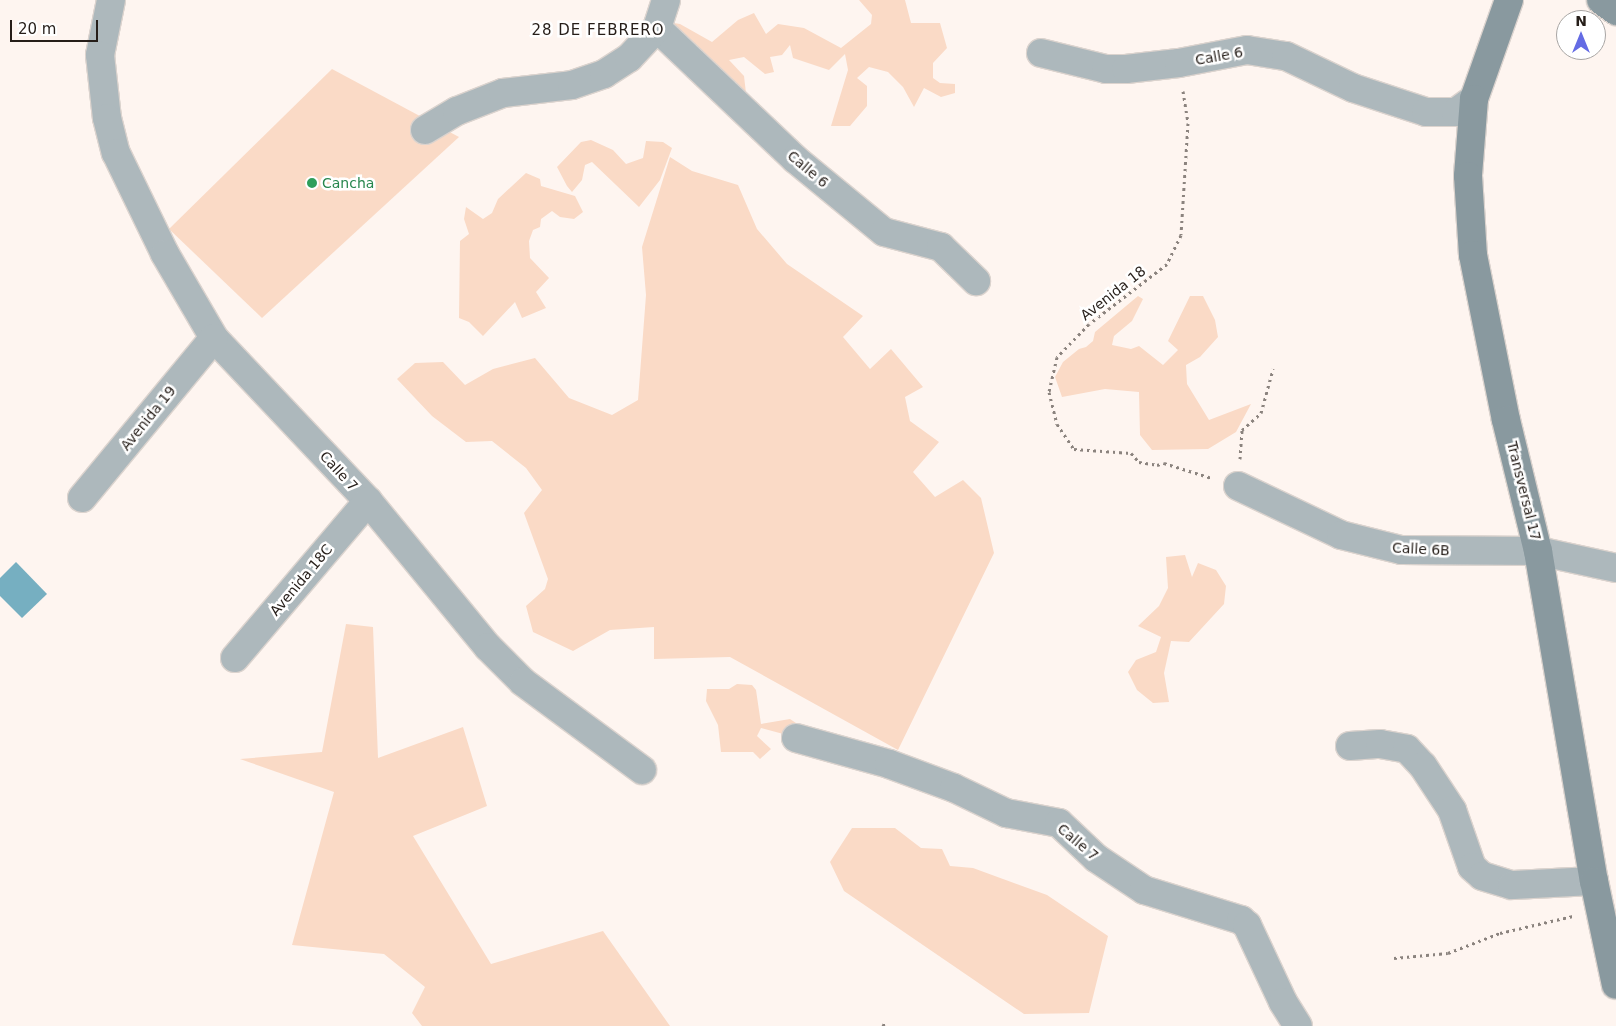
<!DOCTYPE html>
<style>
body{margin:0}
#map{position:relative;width:1616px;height:1026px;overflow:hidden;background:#fef5f0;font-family:"DejaVu Sans",sans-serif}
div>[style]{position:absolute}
.green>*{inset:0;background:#fadac6}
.water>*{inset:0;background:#76afc1}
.path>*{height:3px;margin-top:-1.5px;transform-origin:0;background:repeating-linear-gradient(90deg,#8b837e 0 2.5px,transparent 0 6.5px)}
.roads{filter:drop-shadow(1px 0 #dbd3ce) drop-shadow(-1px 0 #dbd3ce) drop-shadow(0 1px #dbd3ce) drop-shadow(0 -1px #dbd3ce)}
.street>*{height:28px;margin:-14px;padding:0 14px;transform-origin:14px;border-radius:14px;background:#adb8bc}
.secondary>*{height:28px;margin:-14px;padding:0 14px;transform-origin:14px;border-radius:14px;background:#89999f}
.dots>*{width:14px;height:14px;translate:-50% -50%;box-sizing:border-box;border:2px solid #fff;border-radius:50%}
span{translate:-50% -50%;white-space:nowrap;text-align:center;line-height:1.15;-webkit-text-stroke:5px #fff;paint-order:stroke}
.street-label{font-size:14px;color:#261e19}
.leisure-label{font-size:14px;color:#27864d}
.left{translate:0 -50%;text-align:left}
.neighbourhood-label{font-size:15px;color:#261e19;letter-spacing:1px}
.north{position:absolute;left:1556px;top:10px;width:50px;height:50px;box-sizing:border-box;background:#fff;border:1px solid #a8a5a3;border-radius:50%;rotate:0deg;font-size:14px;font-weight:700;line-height:20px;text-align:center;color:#261e19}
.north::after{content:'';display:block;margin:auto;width:18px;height:22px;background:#646be4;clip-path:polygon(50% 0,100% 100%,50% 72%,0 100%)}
.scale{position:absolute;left:10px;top:20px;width:88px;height:22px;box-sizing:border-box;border:2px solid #261e19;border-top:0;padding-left:6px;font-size:15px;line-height:18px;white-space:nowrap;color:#261e19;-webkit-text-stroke:4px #fff;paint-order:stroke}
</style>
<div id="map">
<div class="green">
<div style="clip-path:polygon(859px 0,905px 0,911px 23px,940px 23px,947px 48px,933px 63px,933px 78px,940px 83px,955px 84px,955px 93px,941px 97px,924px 88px,914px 107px,903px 87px,888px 72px,869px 67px,857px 78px,867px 86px,867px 106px,850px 126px,831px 126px,848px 70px,845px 54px,829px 70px,793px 58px,790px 45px,782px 55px,770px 57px,774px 72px,765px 74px,744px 57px,729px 60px,744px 76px,746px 93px,734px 90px,662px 21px,680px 24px,712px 42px,738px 20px,754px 13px,766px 34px,778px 24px,804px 28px,841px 48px,871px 24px,872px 15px)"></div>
<div style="clip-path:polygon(332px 69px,459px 137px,262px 318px,169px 229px)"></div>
<div style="clip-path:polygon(591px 140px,613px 150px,626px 164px,643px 158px,646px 141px,663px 142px,672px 148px,660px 180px,639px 207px,592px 162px,585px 165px,582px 180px,572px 192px,567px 186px,557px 167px,581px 142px)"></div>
<div style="clip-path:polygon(670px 157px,692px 171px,738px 185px,757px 229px,787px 264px,863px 316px,843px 337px,870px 369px,891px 349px,923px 387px,905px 397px,910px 421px,939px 442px,913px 472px,935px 497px,963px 480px,981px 498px,994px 553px,898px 750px,730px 657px,654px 659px,654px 627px,610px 630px,573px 651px,533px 632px,526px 606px,545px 589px,548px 579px,524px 513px,542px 490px,526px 468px,492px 441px,466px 442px,432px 416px,397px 379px,415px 363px,443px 362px,465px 385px,493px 369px,535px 358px,569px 398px,612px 415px,638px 400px,646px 295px,642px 247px)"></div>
<div style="clip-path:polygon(526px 173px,540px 179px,541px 186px,575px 196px,583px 212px,574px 219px,560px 217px,552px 211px,541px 219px,540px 227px,533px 230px,529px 241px,530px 258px,549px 278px,536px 292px,546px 308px,522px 318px,515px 302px,483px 336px,469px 322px,459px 318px,460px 241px,469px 234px,464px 219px,466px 207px,483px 219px,492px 213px,498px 199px)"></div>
<div style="clip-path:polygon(1138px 296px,1143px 299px,1132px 321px,1114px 336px,1112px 345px,1131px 349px,1139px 346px,1163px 365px,1178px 350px,1168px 341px,1190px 296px,1203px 296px,1215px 320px,1218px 337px,1200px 357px,1186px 365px,1187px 384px,1209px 420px,1251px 404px,1236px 432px,1208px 449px,1152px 450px,1140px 435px,1139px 392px,1105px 389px,1062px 397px,1055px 377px,1063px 362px,1079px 349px,1086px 347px,1093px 341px,1095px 332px)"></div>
<div style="clip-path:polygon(1185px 555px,1192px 577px,1198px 563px,1216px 570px,1226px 586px,1224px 604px,1189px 642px,1171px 641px,1164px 673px,1169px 702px,1153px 703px,1137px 690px,1128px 672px,1136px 660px,1156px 652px,1161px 637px,1138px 626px,1159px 606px,1168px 588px,1166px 557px)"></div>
<div style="clip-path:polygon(346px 624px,373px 627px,378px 758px,463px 727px,487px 806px,413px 836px,491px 964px,603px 931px,670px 1026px,422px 1026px,412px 1013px,425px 987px,384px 954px,292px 945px,334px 792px,240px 759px,322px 752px)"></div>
<div style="clip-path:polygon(737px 684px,752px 685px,756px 690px,761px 724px,790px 719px,796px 723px,787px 735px,761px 728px,757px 736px,771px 749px,760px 759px,753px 752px,721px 752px,718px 725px,706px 701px,707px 689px,729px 689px)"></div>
<div style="clip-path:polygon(852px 828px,895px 828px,921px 848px,942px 849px,950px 866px,973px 868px,1047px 895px,1108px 936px,1089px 1013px,1024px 1014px,844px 891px,830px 862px)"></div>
</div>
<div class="water">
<div style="clip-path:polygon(16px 562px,47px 594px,22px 618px,0 596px,0 578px)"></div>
</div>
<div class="path">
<div style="left:1183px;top:91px;width:32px;rotate:81deg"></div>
<div style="left:1188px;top:123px;width:112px;rotate:93.6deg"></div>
<div style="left:1181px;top:235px;width:32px;rotate:116deg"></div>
<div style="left:1167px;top:264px;width:98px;rotate:142.4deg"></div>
<div style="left:1089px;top:324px;width:46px;rotate:134.1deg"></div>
<div style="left:1057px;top:357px;width:36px;rotate:103deg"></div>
<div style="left:1049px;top:392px;width:33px;rotate:76deg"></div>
<div style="left:1057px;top:424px;width:30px;rotate:56deg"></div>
<div style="left:1074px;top:449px;width:57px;rotate:4deg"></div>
<div style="left:1131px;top:453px;width:12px;rotate:48deg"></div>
<div style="left:1139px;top:462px;width:18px;rotate:9deg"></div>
<div style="left:1157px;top:465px;width:7px;rotate:-16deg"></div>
<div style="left:1164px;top:463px;width:50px;rotate:17.4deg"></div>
<div style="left:1240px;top:459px;width:29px;rotate:-86deg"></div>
<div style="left:1242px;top:430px;width:25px;rotate:-42deg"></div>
<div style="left:1261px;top:413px;width:46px;rotate:-74.7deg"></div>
<div style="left:1394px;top:958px;width:54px;rotate:-5.3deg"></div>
<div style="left:1448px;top:953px;width:56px;rotate:-21deg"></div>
<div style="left:1500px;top:933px;width:75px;rotate:-13.1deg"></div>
<div style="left:883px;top:1026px;width:4px;rotate:-63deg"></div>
</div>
<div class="roads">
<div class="street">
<div style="left:111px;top:0;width:56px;rotate:101.3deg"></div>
<div style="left:100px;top:55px;width:63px;rotate:83.7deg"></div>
<div style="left:107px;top:118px;width:36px;rotate:76deg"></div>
<div style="left:116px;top:153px;width:112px;rotate:64.1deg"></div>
<div style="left:165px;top:254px;width:97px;rotate:59.7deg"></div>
<div style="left:214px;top:338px;width:224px;rotate:46.6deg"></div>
<div style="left:368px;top:501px;width:189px;rotate:50.6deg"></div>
<div style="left:488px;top:647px;width:49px;rotate:45deg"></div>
<div style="left:523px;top:682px;width:148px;rotate:36.5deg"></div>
<div style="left:657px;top:28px;width:190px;rotate:43.5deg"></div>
<div style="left:795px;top:159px;width:115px;rotate:39.4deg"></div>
<div style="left:884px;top:232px;width:59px;rotate:14.7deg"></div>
<div style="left:941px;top:247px;width:49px;rotate:44.2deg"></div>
<div style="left:1041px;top:53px;width:67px;rotate:13.8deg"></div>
<div style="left:1106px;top:69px;width:20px"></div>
<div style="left:1126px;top:69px;width:53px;rotate:-6.5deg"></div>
<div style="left:1179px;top:63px;width:69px;rotate:-10.8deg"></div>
<div style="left:1247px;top:50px;width:39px;rotate:9deg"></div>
<div style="left:1286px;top:56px;width:74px;rotate:25.5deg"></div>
<div style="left:1353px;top:88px;width:77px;rotate:18.2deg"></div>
<div style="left:1426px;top:112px;width:30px"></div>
<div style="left:1456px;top:112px;width:22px;rotate:-36deg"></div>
<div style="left:425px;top:130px;width:37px;rotate:-31deg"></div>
<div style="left:457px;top:111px;width:49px;rotate:-21.4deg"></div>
<div style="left:503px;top:93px;width:69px;rotate:-6.6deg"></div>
<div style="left:572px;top:85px;width:34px;rotate:-19deg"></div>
<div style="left:604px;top:74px;width:30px;rotate:-33deg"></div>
<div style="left:629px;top:58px;width:41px;rotate:-47deg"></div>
<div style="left:657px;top:28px;width:29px;rotate:-72deg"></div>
<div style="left:1238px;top:486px;width:114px;rotate:25.4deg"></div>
<div style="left:1341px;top:535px;width:62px;rotate:14deg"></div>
<div style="left:1401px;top:550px;width:137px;rotate:0.4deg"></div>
<div style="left:1538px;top:551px;width:80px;rotate:12.3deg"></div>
<div style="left:82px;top:498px;width:207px;rotate:-50.5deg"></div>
<div style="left:235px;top:658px;width:206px;rotate:-49.7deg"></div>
<div style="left:796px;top:738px;width:97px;rotate:15.6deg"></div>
<div style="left:889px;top:764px;width:69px;rotate:20.3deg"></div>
<div style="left:954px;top:788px;width:58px;rotate:25.7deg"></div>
<div style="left:1006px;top:813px;width:54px;rotate:10.7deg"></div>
<div style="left:1059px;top:823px;width:51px;rotate:43.4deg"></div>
<div style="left:1096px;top:858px;width:58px;rotate:33.7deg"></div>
<div style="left:1144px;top:890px;width:102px;rotate:17.2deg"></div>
<div style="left:1241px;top:920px;width:8px;rotate:40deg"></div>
<div style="left:1247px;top:925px;width:85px;rotate:64.9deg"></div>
<div style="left:1283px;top:1002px;width:28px;rotate:58deg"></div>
<div style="left:1350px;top:746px;width:30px;rotate:-4deg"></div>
<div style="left:1380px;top:744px;width:27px;rotate:10deg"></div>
<div style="left:1407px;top:749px;width:23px;rotate:47deg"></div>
<div style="left:1423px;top:766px;width:53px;rotate:56.6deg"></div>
<div style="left:1452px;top:810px;width:60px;rotate:70.7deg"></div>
<div style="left:1472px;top:867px;width:13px;rotate:42deg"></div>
<div style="left:1482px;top:876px;width:31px;rotate:17deg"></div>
<div style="left:1512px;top:885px;width:82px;rotate:-2.8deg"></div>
</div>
<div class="secondary">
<div style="left:1509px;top:0;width:105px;rotate:109.5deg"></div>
<div style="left:1474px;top:99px;width:77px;rotate:94.5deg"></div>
<div style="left:1468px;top:176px;width:79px;rotate:86.4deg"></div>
<div style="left:1473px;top:255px;width:168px;rotate:78.7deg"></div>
<div style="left:1506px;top:420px;width:135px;rotate:76.3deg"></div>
<div style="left:1538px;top:551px;width:335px;rotate:80.4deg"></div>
<div style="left:1594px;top:881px;width:106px;rotate:78.1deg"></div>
<div style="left:1601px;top:0;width:19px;rotate:36deg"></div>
</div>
</div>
<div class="dots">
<div style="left:312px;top:183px;background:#2e9e5b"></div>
</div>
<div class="street-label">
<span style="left:1219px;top:56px;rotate:-10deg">Calle 6</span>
<span style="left:808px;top:169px;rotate:40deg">Calle 6</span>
<span style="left:1113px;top:293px;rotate:-38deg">Avenida 18</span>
<span style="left:148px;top:418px;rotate:-51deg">Avenida 19</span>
<span style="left:339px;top:471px;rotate:47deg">Calle 7</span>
<span style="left:1524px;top:491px;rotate:76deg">Transversal 17</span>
<span style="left:1421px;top:549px;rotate:3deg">Calle 6B</span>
<span style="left:301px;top:580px;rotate:-50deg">Avenida 18C</span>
<span style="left:1078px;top:842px;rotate:40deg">Calle 7</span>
</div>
<div class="leisure-label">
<span class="left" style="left:322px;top:183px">Cancha</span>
</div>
<div class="neighbourhood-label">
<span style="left:598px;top:31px">28 DE FEBRERO</span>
</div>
<div class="north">N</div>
<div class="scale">20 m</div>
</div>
